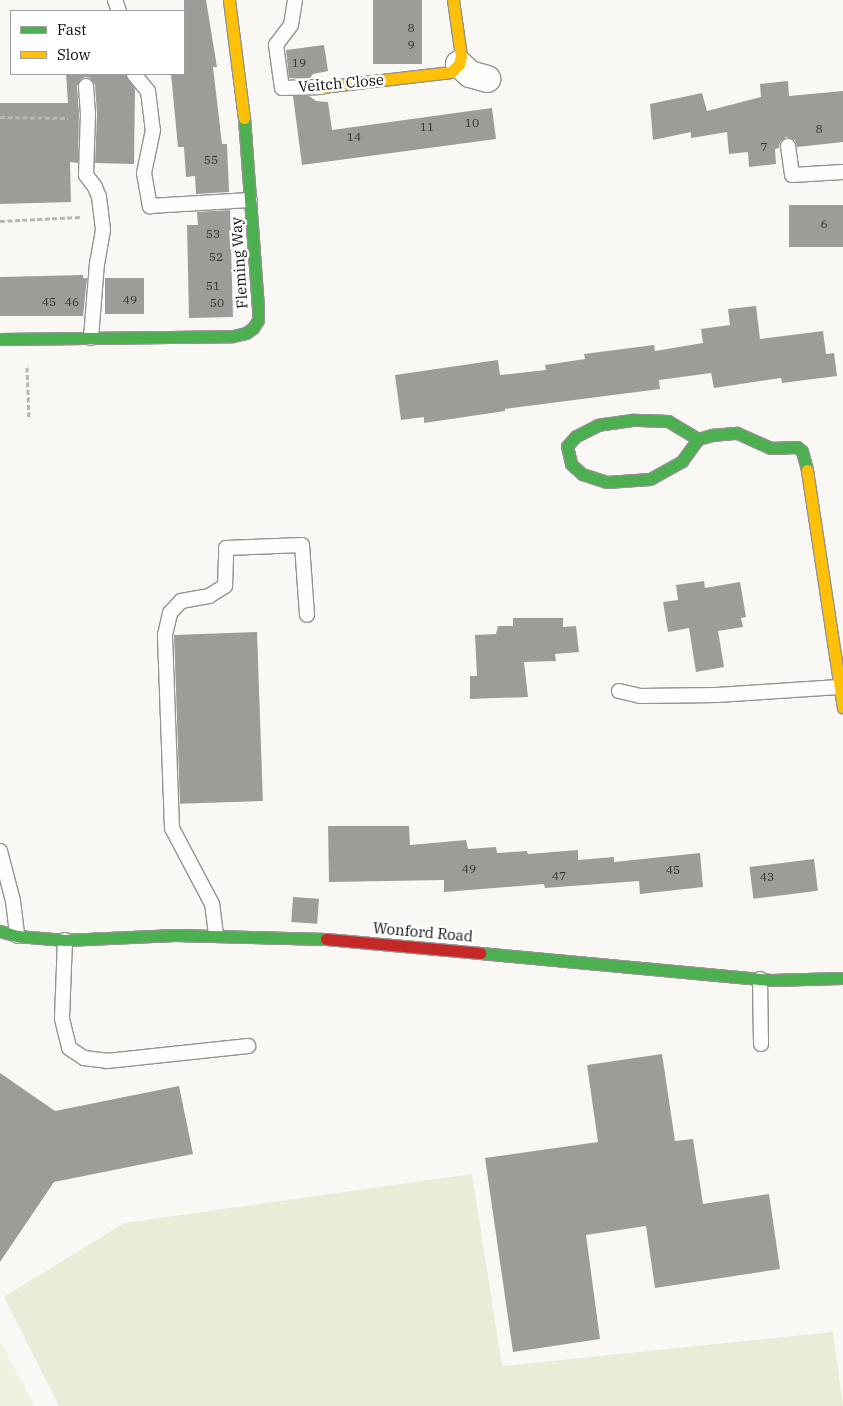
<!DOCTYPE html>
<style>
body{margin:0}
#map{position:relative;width:843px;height:1406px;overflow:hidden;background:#faf8f4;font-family:"IBM Plex Serif",serif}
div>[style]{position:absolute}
.green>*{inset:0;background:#e7edd6}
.pitch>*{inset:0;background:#f0f2e0}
.building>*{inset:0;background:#9e9c99;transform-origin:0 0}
.path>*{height:3px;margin-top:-1.5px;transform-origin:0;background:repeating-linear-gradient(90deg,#b8b7b7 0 5px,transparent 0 7.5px)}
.roads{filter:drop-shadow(1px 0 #949392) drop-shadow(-1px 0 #949392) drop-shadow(0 1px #949392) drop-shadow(0 -1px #949392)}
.lane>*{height:14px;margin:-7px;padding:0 7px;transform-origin:7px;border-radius:7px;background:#fefefd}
.street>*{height:26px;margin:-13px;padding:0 13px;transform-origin:13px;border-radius:13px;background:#fefefd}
.fast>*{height:11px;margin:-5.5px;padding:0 5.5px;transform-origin:5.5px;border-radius:5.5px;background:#4caf50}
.slow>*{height:11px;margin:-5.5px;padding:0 5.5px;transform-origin:5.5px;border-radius:5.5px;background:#ffc107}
.jam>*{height:11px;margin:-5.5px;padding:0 5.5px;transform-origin:5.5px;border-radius:5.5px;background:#c62828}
span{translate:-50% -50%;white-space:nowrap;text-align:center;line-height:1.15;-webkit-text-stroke:5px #fff;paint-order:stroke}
.number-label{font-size:12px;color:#323231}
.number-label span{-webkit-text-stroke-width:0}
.street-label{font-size:15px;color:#0e0e0e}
.legend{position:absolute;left:10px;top:10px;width:175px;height:65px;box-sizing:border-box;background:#fff;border:1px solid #9f9f9f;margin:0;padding:6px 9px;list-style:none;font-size:15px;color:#0e0e0e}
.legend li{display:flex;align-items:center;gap:10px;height:25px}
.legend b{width:25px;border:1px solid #9f9f9f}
</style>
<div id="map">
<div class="green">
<div style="clip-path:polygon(472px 1174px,502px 1366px,833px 1332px,843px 1406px,59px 1406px,4px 1297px,124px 1223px)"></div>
</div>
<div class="pitch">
<div style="clip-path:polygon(0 1340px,34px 1406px,0 1406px)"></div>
</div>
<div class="building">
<div style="clip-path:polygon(184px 0,206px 0,217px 67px,213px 67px,222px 144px,227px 144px,229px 192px,196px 194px,195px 176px,186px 177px,184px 147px,178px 147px,171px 74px,184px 74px)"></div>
<div style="left:373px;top:0;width:49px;height:64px"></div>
<div style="clip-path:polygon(324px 45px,328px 71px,313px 74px,309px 79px,289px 78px,286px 50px)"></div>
<div style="clip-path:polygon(66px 74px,125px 74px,135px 89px,134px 164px,95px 163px,97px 114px,95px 85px,90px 78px,85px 77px,81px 79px,77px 86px,79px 114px,78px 163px,70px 162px,71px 202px,0 204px,0 103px,68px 103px)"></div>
<div style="clip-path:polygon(788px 81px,789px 96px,843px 91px,843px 142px,797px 147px,795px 140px,786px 137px,780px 142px,779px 148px,775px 149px,776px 164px,749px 167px,748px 152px,729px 154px,727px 132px,691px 138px,691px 132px,653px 140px,650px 104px,702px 93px,707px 111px,761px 97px,760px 84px)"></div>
<div style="clip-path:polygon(293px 96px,309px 96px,316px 101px,328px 102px,332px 130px,492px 108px,496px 139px,302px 165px)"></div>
<div style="left:843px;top:205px;width:42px;height:54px;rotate:90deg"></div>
<div style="clip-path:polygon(230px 210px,233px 317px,189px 318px,187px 225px,198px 225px,197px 212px)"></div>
<div style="clip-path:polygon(83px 275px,83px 278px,87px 278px,83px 316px,0 316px,0 277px)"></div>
<div style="left:105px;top:278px;width:39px;height:36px"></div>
<div style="clip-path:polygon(756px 306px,760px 339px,823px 331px,826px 354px,834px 353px,837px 376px,782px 383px,781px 378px,714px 388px,711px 373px,659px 380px,660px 389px,505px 409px,505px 411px,424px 423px,424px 417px,401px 420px,395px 375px,498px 360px,500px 375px,546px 370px,545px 365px,585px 359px,584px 354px,654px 345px,655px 351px,703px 343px,701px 329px,730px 325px,728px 309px)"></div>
<div style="clip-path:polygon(704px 581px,705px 588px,740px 582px,746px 617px,741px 618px,743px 627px,718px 631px,724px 667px,696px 672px,689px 628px,668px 632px,663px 602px,678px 600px,676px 585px)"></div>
<div style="clip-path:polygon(513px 618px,563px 618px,563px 627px,576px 626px,579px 652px,555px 654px,556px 661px,524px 662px,528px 697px,470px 699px,470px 676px,477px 676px,475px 635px,496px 634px,498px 626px,513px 626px)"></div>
<div style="left:257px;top:632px;width:169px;height:83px;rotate:88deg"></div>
<div style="clip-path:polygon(328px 826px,409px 826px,410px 845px,466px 840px,468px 849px,496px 847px,497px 853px,527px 851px,528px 854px,578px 850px,578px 860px,614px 857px,614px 862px,700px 853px,703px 887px,640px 894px,639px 881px,545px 888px,544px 884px,444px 892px,444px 880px,329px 882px)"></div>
<div style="left:814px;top:859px;width:32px;height:65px;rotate:83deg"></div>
<div style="left:293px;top:897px;width:26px;height:25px;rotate:4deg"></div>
<div style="clip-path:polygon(662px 1054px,675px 1141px,693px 1139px,703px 1204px,769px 1194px,780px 1269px,655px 1288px,646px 1226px,586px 1235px,600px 1339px,513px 1352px,485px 1158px,598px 1142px,587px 1065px)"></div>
<div style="clip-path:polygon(0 1073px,55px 1111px,179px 1086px,193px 1154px,54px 1182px,0 1262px)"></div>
</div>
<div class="path">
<div style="left:0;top:117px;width:68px;rotate:0.8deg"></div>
<div style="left:0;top:221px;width:80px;rotate:-2.9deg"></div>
<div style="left:27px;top:367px;width:51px;rotate:87.8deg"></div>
</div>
<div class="roads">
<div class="lane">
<div style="left:115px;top:0;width:12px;rotate:70deg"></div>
<div style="left:295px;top:0;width:25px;rotate:99deg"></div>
<div style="left:291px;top:25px;width:25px;rotate:127deg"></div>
<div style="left:276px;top:45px;width:43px;rotate:82.1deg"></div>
<div style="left:282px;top:88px;width:40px;rotate:-1.4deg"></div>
<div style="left:134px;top:74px;width:22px;rotate:51deg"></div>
<div style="left:148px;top:91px;width:39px;rotate:83deg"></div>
<div style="left:153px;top:130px;width:44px;rotate:101.8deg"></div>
<div style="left:144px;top:173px;width:34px;rotate:80deg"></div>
<div style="left:150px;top:206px;width:100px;rotate:-3.4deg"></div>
<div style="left:86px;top:86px;width:28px;rotate:86deg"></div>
<div style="left:88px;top:114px;width:61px;rotate:91.9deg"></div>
<div style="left:86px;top:175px;width:15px;rotate:53deg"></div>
<div style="left:95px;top:187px;width:11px;rotate:68deg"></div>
<div style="left:99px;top:197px;width:33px;rotate:83deg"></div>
<div style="left:103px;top:230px;width:34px;rotate:100deg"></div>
<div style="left:97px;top:263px;width:75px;rotate:94.6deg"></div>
<div style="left:788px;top:146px;width:29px;rotate:82deg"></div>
<div style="left:792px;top:175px;width:51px;rotate:-3.4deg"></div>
<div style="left:619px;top:691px;width:22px;rotate:13deg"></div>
<div style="left:640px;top:696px;width:77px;rotate:-0.7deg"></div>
<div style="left:717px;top:695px;width:122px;rotate:-3.8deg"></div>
<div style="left:0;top:851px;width:52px;rotate:75.4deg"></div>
<div style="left:13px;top:901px;width:35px;rotate:83deg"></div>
<div style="left:216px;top:935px;width:31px;rotate:-97deg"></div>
<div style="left:212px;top:904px;width:86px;rotate:-117.8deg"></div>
<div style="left:172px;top:828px;width:193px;rotate:-92.1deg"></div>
<div style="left:165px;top:635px;width:23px;rotate:-77deg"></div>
<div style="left:170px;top:613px;width:16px;rotate:-47deg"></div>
<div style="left:181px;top:601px;width:28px;rotate:-10deg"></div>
<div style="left:209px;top:596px;width:19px;rotate:-32deg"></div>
<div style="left:225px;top:586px;width:38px;rotate:-88deg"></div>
<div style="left:226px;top:548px;width:76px;rotate:-2.3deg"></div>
<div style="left:302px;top:545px;width:70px;rotate:85.9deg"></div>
<div style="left:65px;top:940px;width:79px;rotate:92.2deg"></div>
<div style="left:62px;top:1019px;width:30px;rotate:76deg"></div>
<div style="left:69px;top:1048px;width:18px;rotate:34deg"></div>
<div style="left:84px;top:1058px;width:23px;rotate:7deg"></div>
<div style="left:107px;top:1061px;width:142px;rotate:-6.1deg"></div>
<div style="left:760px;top:979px;width:65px;rotate:89.1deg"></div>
</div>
<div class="street">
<div style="left:459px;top:64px;width:15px;rotate:42deg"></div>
<div style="left:470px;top:74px;width:18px;rotate:16deg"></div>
</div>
<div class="fast">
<div style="left:0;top:339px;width:233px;rotate:-0.7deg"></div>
<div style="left:233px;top:336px;width:13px;rotate:-13deg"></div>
<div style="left:246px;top:333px;width:9px;rotate:-36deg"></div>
<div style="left:253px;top:328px;width:9px;rotate:-58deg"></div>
<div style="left:258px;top:320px;width:12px;rotate:-90deg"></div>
<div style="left:258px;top:308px;width:191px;rotate:-94.2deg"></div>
<div style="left:698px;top:439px;width:35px;rotate:-149deg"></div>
<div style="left:668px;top:421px;width:36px;rotate:-178deg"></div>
<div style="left:632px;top:420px;width:34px;rotate:172deg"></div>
<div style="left:598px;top:425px;width:25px;rotate:153deg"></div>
<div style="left:576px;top:436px;width:13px;rotate:132deg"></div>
<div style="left:567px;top:446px;width:18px;rotate:77deg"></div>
<div style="left:571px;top:464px;width:15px;rotate:42deg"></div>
<div style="left:582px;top:474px;width:26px;rotate:18deg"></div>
<div style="left:607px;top:482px;width:43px;rotate:-4deg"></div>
<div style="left:650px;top:479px;width:37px;rotate:-29deg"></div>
<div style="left:682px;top:461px;width:27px;rotate:-54deg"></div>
<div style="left:698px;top:439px;width:15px;rotate:-16deg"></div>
<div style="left:712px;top:435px;width:25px;rotate:-5deg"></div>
<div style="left:737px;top:433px;width:36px;rotate:24deg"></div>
<div style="left:770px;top:448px;width:27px;rotate:-2deg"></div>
<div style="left:797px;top:447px;width:6px;rotate:39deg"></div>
<div style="left:802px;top:451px;width:20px;rotate:75deg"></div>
<div style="left:0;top:931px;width:18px;rotate:16deg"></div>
<div style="left:17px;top:936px;width:48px;rotate:4.8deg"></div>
<div style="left:65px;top:940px;width:110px;rotate:-2.6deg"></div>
<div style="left:175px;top:935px;width:151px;rotate:1.5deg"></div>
<div style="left:480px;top:953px;width:292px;rotate:5.3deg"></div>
<div style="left:771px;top:980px;width:72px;rotate:-1.6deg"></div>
</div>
<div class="slow">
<div style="left:229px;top:0;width:119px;rotate:82.8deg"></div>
<div style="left:322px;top:87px;width:130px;rotate:-6.6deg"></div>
<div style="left:451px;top:72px;width:11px;rotate:-45deg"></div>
<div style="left:459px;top:64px;width:8px;rotate:-76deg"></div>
<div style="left:461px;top:56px;width:57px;rotate:-98.1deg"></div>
<div style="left:807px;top:470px;width:240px;rotate:81.4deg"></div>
</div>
<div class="jam">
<div style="left:326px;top:939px;width:155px;rotate:5.2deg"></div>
</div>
</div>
<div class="number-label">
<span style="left:411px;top:28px">8</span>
<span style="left:411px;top:45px">9</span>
<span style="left:299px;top:63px">19</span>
<span style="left:472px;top:123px">10</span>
<span style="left:427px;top:127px">11</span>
<span style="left:819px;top:129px">8</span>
<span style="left:354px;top:137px">14</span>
<span style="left:764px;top:147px">7</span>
<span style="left:211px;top:160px">55</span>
<span style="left:824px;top:224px">6</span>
<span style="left:213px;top:234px">53</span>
<span style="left:216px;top:257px">52</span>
<span style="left:213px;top:286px">51</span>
<span style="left:130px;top:300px">49</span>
<span style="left:49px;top:302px">45</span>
<span style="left:72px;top:302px">46</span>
<span style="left:217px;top:303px">50</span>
<span style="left:469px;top:869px">49</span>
<span style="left:673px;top:870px">45</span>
<span style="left:559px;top:876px">47</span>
<span style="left:767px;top:877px">43</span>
</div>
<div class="street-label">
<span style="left:341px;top:83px;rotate:-5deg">Veitch Close</span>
<span style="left:239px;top:263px;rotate:-94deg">Fleming Way</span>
<span style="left:423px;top:932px;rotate:5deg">Wonford Road</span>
</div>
<ul class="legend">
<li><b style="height:6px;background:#4caf50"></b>Fast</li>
<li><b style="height:6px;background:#ffc107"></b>Slow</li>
</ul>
</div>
